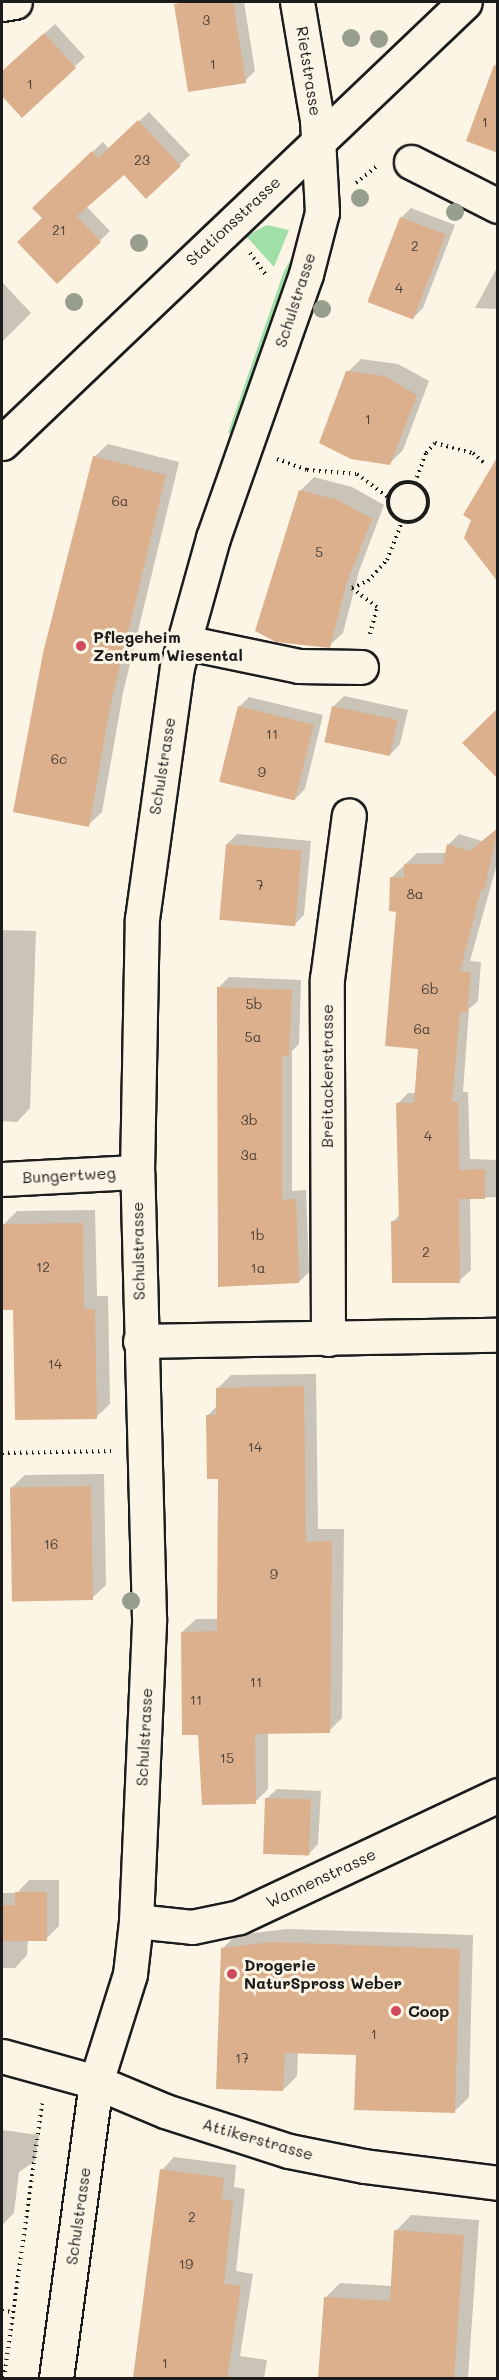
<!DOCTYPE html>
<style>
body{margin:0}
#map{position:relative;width:499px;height:2380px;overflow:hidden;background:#fcf5e5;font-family:Mali,sans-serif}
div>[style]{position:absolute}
.green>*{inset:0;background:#a0dfa8}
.shadow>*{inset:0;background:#0003}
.building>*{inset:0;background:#dcb08d;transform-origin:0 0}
.path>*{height:4px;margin-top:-2px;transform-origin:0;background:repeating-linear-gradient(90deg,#1c1c1c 0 1.5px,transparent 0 6px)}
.path>.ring{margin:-2px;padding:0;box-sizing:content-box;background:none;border:4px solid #1c1c1c;border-radius:50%}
.roads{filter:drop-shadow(2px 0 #1c1c1c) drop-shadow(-2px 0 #1c1c1c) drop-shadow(0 2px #1c1c1c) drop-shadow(0 -2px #1c1c1c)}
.minor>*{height:33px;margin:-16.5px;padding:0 16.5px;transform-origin:16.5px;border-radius:16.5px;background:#fcf5e5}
.major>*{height:33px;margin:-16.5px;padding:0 16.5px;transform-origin:16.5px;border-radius:16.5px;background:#fcf5e5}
.trees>*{width:18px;height:18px;margin:-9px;border-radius:50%;background:#979e8e}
.dots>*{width:16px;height:16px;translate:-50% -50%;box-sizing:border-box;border:3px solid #fcf5e5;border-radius:50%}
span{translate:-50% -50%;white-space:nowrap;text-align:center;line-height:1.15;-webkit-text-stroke:6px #fcf5e5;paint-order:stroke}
.number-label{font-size:14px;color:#4c4138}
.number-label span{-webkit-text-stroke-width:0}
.street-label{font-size:16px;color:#1c1c1c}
.poi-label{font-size:16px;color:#1c1c1c;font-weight:700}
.left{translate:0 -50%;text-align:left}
.frame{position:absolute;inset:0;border:3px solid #1c1c1c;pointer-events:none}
</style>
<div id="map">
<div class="green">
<div style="clip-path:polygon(267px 225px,289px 230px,274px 267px,246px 236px)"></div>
<div style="clip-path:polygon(298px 248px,233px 435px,228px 433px,284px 271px)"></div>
</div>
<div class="shadow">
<div style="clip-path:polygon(179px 2px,244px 2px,255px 71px,245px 81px,176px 5px)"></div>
<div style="clip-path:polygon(55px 24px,85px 57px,22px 116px,2px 94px,2px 72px)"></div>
<div style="clip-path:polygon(149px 112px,190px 155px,146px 197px,124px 173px,86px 206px,110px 231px,57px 282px,43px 218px,44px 198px,103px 142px,109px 149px)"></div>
<div style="clip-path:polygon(411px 208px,455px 225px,423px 308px,413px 318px,401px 218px)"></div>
<div style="clip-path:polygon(498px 266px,498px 309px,475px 308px)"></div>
<div style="clip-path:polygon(2px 282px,31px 313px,2px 342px)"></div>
<div style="clip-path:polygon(361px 359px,398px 364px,429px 381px,403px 450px,390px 463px,348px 372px)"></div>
<div style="clip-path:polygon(108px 444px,179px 462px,123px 693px,102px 812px,88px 825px,94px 457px)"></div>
<div style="clip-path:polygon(314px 477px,352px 487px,384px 505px,359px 571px,343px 633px,329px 646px,301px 490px)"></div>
<div style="clip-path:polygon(344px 696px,408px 710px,400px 744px,390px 755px,334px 706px)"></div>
<div style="clip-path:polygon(249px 697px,323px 715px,305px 789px,295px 799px,239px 707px)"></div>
<div style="clip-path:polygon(498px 828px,498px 860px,470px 961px,481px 962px,478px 1001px,469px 1009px,463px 1092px,468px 1092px,470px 1159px,498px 1160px,498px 1197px,470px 1198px,471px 1270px,459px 1281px,393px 1222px,400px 1214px,397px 1104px,408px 1093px,416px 1093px,420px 1047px,392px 877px,417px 853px,446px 853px,448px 845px,459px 834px,482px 841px)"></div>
<div style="clip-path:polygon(237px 834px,311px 841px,304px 915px,294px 925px,227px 844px)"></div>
<div style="clip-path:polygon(2px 930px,36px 931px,30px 1108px,17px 1122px,2px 1121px)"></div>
<div style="clip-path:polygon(229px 977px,301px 980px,299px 1044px,292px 1051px,292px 1191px,306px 1190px,309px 1272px,299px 1282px,219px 987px)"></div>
<div style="clip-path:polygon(95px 1210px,97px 1296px,108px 1296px,110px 1404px,96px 1417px,15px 1308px,3px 1225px,17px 1211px)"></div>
<div style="clip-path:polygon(316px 1374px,318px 1529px,344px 1529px,342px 1718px,329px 1731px,268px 1733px,268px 1789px,255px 1802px,199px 1733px,182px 1632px,196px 1619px,218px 1619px,219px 1477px,207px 1416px,218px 1405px,218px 1388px,231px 1375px)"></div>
<div style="clip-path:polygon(104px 1474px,106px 1585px,92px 1598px,11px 1488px,25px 1475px)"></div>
<div style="clip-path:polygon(277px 1789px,321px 1791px,318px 1844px,308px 1855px,266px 1799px)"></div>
<div style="clip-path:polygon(29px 1880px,59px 1880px,59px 1926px,46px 1939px,28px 1939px,27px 1955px,15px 1968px,2px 1968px,2px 1893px,17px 1893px)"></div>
<div style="clip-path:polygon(287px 1929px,473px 1935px,469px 2097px,455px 2111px,358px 2054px,298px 2052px,297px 2076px,283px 2090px,222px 1949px,236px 1935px)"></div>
<div style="clip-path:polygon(2px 2130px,39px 2135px,35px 2161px,19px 2172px,14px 2213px,2px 2225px)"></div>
<div style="clip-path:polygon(174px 2157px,236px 2165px,234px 2187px,245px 2189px,236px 2271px,253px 2274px,240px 2356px,267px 2360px,264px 2378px,133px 2378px,162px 2170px)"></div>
<div style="clip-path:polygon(411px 2215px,479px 2220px,468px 2378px,319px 2378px,325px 2298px,340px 2283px,392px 2286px,396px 2231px)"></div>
</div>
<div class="building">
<div style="clip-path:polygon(192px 2px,233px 2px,246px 83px,188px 92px,174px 4px)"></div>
<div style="clip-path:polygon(44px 33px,76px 68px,22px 118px,2px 96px,2px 71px)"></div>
<div style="clip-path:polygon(494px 65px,498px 66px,498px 153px,466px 141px)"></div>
<div style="clip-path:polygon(138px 120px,181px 166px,146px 199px,124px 175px,77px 216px,101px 242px,57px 284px,17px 242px,42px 218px,32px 208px,92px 151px,98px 158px)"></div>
<div style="left:400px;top:217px;width:49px;height:91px;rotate:21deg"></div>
<div style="clip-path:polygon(346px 371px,384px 376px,417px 395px,390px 465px,351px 459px,319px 443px)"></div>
<div style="clip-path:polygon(93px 456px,166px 475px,110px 707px,89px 827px,13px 812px,43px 653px)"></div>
<div style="clip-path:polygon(498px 456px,498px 582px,464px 538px,471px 520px,463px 515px)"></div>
<div style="clip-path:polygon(299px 490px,338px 500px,372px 519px,346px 585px,330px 648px,276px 642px,255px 631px)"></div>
<div style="left:238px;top:706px;width:78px;height:78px;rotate:14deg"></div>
<div style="left:332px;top:706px;width:67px;height:37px;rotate:12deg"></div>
<div style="clip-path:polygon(498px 708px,498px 779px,462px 743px)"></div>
<div style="clip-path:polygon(498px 828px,485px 888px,481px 890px,460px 971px,471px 972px,467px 1013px,460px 1012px,452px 1102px,458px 1102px,459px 1170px,485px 1169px,485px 1199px,459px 1199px,460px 1283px,392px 1283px,391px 1221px,399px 1221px,396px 1103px,414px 1103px,418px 1049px,385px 1046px,396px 912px,389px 911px,390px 877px,404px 878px,404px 864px,443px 864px,447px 844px,470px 851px)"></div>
<div style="left:226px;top:844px;width:76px;height:76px;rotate:5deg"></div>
<div style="clip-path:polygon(217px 987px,292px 990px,289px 1056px,282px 1056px,282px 1200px,296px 1199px,299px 1283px,218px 1287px)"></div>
<div style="clip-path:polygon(83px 1223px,84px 1309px,95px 1309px,97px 1419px,15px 1420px,13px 1310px,3px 1310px,2px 1224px)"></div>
<div style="clip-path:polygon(304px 1386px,306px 1542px,332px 1541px,330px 1733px,255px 1734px,256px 1804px,202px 1805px,198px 1735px,182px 1735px,181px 1632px,217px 1631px,218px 1479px,207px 1479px,206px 1415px,216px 1415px,216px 1388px)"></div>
<div style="left:91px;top:1486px;width:114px;height:81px;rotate:89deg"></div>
<div style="left:265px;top:1798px;width:46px;height:56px;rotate:2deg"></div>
<div style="clip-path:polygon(15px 1892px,47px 1892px,47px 1941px,2px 1941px,2px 1905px,15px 1905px)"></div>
<div style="clip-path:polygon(272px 1942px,460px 1949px,455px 2113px,354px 2110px,356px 2055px,285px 2053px,283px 2091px,216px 2089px,221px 1948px)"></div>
<div style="clip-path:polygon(160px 2169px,224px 2178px,222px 2199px,233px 2201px,224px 2284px,241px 2286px,227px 2379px,133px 2379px)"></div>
<div style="clip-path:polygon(394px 2230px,464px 2235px,454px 2379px,318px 2379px,324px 2297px,390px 2301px)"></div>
</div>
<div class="path">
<div style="left:356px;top:183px;width:26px;rotate:-39deg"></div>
<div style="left:250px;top:253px;width:29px;rotate:54deg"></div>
<div style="left:277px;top:459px;width:32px;rotate:20deg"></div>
<div style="left:307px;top:470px;width:50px;rotate:4.6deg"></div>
<div style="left:357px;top:474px;width:40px;rotate:37deg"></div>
<div class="ring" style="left:388px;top:482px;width:36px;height:36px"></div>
<div style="left:415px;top:483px;width:32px;rotate:-70deg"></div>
<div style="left:426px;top:453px;width:13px;rotate:-48deg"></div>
<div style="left:435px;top:443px;width:39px;rotate:15deg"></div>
<div style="left:473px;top:453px;width:15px;rotate:42deg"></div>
<div style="left:370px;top:634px;width:28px;rotate:-75deg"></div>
<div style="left:377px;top:607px;width:31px;rotate:-143deg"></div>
<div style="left:352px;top:588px;width:17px;rotate:-24deg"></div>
<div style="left:368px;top:581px;width:28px;rotate:-48deg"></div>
<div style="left:387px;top:560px;width:41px;rotate:-68.5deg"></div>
<div style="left:2px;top:1453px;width:109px;rotate:-1.1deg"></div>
<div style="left:2px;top:2311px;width:11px;rotate:5deg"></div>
<div style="left:4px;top:2378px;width:277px;rotate:-82.1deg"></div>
</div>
<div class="roads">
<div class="minor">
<div style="left:2px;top:4px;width:13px;rotate:-9deg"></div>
<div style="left:411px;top:162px;width:97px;rotate:26.8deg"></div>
<div style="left:184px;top:642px;width:117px;rotate:11.8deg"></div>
<div style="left:299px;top:666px;width:62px;rotate:0.9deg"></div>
<div style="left:2px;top:1179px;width:135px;rotate:-3deg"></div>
<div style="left:328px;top:1339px;width:360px;rotate:-90.2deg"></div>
<div style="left:327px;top:979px;width:165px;rotate:-82.4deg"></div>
<div style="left:140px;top:1341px;width:358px;rotate:-1deg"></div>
<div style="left:136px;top:1921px;width:56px;rotate:6.1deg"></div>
<div style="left:192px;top:1927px;width:48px;rotate:-12deg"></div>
<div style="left:239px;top:1917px;width:286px;rotate:-25.2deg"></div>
<div style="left:2px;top:2056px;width:98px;rotate:15.5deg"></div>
<div style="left:96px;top:2082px;width:75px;rotate:22.8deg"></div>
<div style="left:165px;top:2111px;width:130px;rotate:17.9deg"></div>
<div style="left:289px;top:2151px;width:76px;rotate:11.3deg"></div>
<div style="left:364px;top:2166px;width:135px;rotate:7.2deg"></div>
<div style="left:56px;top:2378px;width:299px;rotate:-82.3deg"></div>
<div style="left:96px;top:2082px;width:113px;rotate:-72.5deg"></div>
<div style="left:130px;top:1974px;width:53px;rotate:-83.5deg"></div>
<div style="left:136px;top:1921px;width:303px;rotate:-87.5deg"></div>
<div style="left:149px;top:1618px;width:446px;rotate:-91.5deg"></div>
<div style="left:137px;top:1172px;width:253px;rotate:-88.9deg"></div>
<div style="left:142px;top:919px;width:254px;rotate:-82.1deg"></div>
<div style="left:177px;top:667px;width:134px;rotate:-74.4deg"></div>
<div style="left:213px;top:538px;width:280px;rotate:-70.6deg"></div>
<div style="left:306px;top:274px;width:64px;rotate:-75.5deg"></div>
<div style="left:322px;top:212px;width:92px;rotate:-93.1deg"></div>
<div style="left:317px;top:120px;width:120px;rotate:-99.6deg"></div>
</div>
<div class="major">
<div style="left:2px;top:443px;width:639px;rotate:-43.61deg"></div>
</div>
</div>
<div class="trees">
<div style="left:351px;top:38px"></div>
<div style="left:379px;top:39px"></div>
<div style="left:360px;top:198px"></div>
<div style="left:455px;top:212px"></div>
<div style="left:139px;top:243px"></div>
<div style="left:74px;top:302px"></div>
<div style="left:322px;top:309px"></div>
<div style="left:131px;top:1601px"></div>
</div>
<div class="dots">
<div style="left:81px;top:646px;background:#d1495b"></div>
<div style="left:232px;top:1974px;background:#d1495b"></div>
<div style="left:396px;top:2011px;background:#d1495b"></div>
</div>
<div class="number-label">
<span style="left:206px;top:20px">3</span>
<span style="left:213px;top:64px">1</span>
<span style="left:30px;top:84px">1</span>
<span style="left:485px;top:122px">1</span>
<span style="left:142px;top:160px">23</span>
<span style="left:59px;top:230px">21</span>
<span style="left:415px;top:246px">2</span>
<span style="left:399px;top:288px">4</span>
<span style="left:368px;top:419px">1</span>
<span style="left:120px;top:501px">6a</span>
<span style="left:319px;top:552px">5</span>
<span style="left:272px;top:734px">11</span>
<span style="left:59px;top:759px">6c</span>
<span style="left:262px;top:772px">9</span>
<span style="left:260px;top:885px">7</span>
<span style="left:415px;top:894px">8a</span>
<span style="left:430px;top:989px">6b</span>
<span style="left:254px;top:1004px">5b</span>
<span style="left:422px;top:1029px">6a</span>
<span style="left:253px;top:1037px">5a</span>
<span style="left:249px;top:1120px">3b</span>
<span style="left:428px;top:1136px">4</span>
<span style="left:249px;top:1155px">3a</span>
<span style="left:257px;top:1235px">1b</span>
<span style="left:426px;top:1252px">2</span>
<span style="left:43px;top:1267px">12</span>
<span style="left:258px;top:1268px">1a</span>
<span style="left:55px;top:1364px">14</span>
<span style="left:255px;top:1447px">14</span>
<span style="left:51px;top:1544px">16</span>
<span style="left:274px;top:1574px">9</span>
<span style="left:256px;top:1682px">11</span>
<span style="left:196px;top:1700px">11</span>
<span style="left:227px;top:1758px">15</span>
<span style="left:374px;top:2034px">1</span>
<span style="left:242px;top:2058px">17</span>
<span style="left:192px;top:2217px">2</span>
<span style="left:186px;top:2264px">19</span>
<span style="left:165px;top:2363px">1</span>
</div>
<div class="street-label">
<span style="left:309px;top:71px;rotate:81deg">Rietstrasse</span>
<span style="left:233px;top:221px;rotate:-43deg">Stationsstrasse</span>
<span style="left:295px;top:300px;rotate:-72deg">Schulstrasse</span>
<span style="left:162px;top:766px;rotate:-81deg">Schulstrasse</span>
<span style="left:327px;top:1076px;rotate:-90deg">Breitackerstrasse</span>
<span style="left:69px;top:1175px;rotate:-3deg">Bungertweg</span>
<span style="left:138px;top:1251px;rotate:-91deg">Schulstrasse</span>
<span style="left:144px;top:1737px;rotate:-87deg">Schulstrasse</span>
<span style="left:321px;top:1878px;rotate:-25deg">Wannenstrasse</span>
<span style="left:258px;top:2139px;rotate:16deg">Attikerstrasse</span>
<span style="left:78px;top:2216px;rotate:-82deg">Schulstrasse</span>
</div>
<div class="poi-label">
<span class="left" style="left:93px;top:646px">Pflegeheim<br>Zentrum Wiesental</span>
<span class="left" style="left:244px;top:1974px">Drogerie<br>NaturSpross Weber</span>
<span class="left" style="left:408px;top:2011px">Coop</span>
</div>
<div class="frame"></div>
</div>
